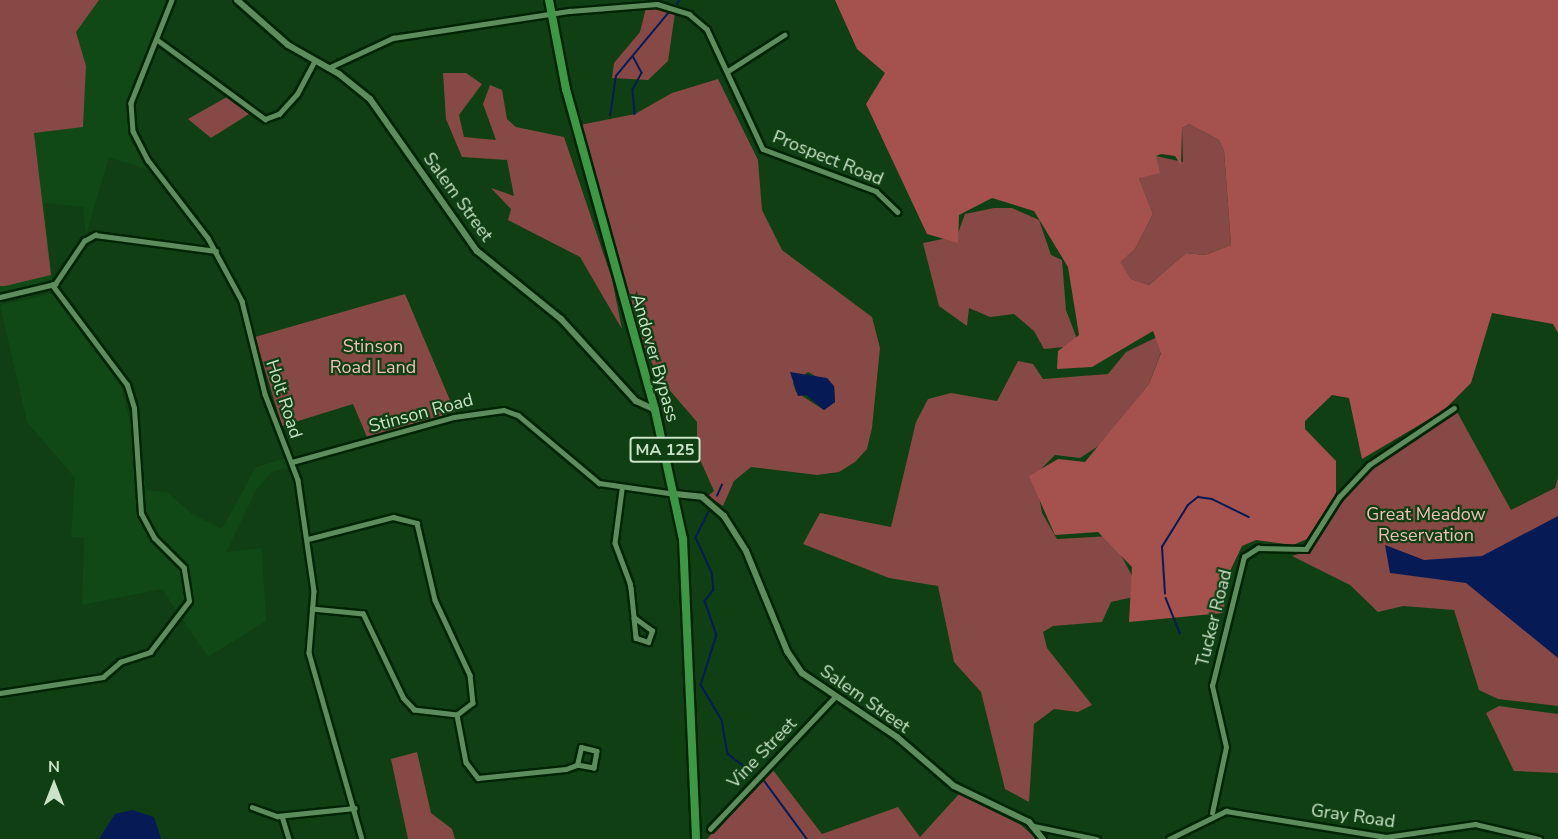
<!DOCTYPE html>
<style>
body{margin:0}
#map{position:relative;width:1558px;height:839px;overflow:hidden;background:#0f3f12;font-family:"Nunito Sans",sans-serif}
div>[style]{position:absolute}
.built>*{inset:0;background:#104915}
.green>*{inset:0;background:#864946}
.forest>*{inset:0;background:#a5524e}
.water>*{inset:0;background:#061b56}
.stream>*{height:1.5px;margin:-0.75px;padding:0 0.75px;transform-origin:0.75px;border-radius:0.75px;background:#061b56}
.roads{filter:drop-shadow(2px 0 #002403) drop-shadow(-2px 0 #002403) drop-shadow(0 2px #002403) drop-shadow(0 -2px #002403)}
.minor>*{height:4.5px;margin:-2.25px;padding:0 2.25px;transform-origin:2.25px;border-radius:2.25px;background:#5d8d5d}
.tertiary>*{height:6px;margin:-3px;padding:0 3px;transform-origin:3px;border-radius:3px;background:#5d8d5d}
.primary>*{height:8px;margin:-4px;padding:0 4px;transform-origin:4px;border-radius:4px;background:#3e9745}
span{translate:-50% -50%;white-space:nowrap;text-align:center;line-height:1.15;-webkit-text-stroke:4.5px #0f3f12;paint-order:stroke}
.shield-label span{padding:2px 4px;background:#0f3f12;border:2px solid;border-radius:4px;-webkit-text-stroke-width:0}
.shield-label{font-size:16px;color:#cae3c9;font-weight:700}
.street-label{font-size:18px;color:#cae3c9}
.park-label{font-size:18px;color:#f0c0bb}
.north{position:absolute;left:24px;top:755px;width:60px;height:60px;-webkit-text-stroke:4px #0f3f12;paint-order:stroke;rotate:0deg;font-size:16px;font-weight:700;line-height:24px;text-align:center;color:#cae3c9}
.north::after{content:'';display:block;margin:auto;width:21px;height:27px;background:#cae3c9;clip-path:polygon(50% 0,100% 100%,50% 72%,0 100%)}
</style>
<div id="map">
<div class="built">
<div style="clip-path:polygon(0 0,166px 0,126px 109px,132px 143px,152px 171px,109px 157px,86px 235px,83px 207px,44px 203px,52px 281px,0 294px)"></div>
<div style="clip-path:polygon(55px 293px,121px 386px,147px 490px,167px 492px,192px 514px,222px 529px,256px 467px,286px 458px,289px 467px,272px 472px,257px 489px,226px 552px,262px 548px,266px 621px,208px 657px,162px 589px,82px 605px,84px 538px,71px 537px,75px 478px,27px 422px,0 305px)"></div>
</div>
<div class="green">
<div style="clip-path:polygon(0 0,99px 0,76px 32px,86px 66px,83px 127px,34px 133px,51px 275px,5px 286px,0 286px)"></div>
<div style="clip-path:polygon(655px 6px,675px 13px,668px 61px,648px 80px,612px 78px,614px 63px,640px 32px,646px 8px)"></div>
<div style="clip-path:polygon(443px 73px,466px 73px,482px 84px,459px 115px,464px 137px,496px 140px,483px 104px,490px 85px,502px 90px,507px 119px,516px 127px,564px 137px,612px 279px,622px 329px,580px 257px,508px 220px,511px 209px,491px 188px,514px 196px,507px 160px,462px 157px,446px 119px)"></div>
<div style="clip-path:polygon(evenodd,718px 79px,758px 160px,762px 210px,782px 250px,872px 317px,880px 348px,872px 428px,867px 449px,855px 462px,839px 472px,817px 475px,751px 467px,734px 481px,723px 506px,708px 496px,714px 491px,697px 453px,697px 422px,660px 379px,644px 347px,580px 125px,635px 114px,672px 93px,718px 79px,808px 372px,834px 386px,835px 402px,824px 410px,796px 392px,793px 383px,808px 372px)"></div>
<div style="clip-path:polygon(227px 97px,249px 114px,211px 138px,188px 119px)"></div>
<div style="clip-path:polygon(1189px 124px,1219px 140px,1224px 151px,1231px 245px,1205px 255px,1186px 253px,1149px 285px,1131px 279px,1119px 262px,1135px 249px,1153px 214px,1139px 178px,1156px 156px,1183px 162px,1182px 128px)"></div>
<div style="clip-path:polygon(994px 208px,1012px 208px,1039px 220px,1051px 255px,1062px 260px,1066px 310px,1077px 339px,1073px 346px,1044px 349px,1034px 331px,1014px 314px,990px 317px,969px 308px,967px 326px,939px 306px,923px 243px,957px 236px,965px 214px)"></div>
<div style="clip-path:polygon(405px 294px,455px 412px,367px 437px,353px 404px,282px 426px,255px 337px)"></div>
<div style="clip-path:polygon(1157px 337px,1163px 347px,1149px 384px,1100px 445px,1080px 458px,1055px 455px,1035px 475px,1042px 513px,1057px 539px,1111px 536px,1142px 595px,1111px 602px,1102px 622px,1053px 626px,1043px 632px,1047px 648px,1092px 705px,1078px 712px,1054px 709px,1034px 724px,1029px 802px,1005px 789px,981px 692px,954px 662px,938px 586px,889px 578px,803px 544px,820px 513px,891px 527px,916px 422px,928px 399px,951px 393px,997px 401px,1018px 361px,1033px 364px,1043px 379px,1108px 374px,1126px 352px)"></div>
<div style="clip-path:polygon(1456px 410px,1511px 510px,1555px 488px,1558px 478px,1558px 706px,1498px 699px,1479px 690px,1454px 610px,1403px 606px,1378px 612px,1350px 585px,1292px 556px,1311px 550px,1339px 500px,1385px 452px)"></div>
<div style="clip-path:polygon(1499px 706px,1558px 714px,1558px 773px,1514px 771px,1486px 713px)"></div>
<div style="clip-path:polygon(417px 752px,431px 813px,452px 829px,455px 839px,408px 839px,391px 759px)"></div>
<div style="clip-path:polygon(772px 769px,822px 834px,898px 807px,920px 837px,959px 794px,1021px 825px,1037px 839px,707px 839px)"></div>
</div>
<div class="forest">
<div style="clip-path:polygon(evenodd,835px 0,1558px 0,1558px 333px,1553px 324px,1492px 313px,1471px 383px,1443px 411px,1362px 459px,1349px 398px,1332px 395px,1305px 421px,1305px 429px,1336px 461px,1336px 494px,1307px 539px,1293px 545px,1256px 540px,1242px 546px,1231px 569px,1223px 613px,1129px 622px,1132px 567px,1098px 532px,1055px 535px,1029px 476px,1058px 459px,1085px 462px,1149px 384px,1161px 353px,1153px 331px,1092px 367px,1057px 369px,1058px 351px,1079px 335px,1068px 267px,1034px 211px,992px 198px,959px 215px,958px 243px,927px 234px,866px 104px,885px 73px,857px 49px,835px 0,1189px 124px,1219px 140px,1224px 151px,1231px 245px,1205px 255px,1186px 253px,1149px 285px,1131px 279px,1120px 262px,1135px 249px,1153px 214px,1139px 178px,1160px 173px,1156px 156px,1161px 154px,1175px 156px,1181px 165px,1182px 128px,1189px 124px)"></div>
</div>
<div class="water">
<div style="clip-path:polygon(790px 372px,827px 378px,834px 386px,835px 402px,824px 410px,806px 395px,798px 396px)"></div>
<div style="clip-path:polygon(1558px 516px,1558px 658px,1466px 583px,1390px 573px,1385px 545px,1424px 560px,1482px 556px)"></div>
<div style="clip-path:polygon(132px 810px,154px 817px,161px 839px,99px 839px,115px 814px)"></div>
</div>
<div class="stream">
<div style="left:677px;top:4px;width:5px;rotate:-53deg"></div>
<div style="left:633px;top:56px;width:19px;rotate:62deg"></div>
<div style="left:642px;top:73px;width:19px;rotate:118deg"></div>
<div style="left:633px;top:90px;width:24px;rotate:85deg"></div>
<div style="left:610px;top:116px;width:40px;rotate:-81.5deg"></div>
<div style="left:616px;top:76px;width:85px;rotate:-50.3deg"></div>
<div style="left:717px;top:496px;width:12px;rotate:-66deg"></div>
<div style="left:709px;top:512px;width:29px;rotate:117deg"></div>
<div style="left:696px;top:538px;width:38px;rotate:65deg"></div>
<div style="left:712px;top:572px;width:18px;rotate:84deg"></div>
<div style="left:714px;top:590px;width:14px;rotate:129deg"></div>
<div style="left:705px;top:601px;width:36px;rotate:71deg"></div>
<div style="left:717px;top:635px;width:52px;rotate:107.7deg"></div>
<div style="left:701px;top:685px;width:41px;rotate:59deg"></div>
<div style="left:722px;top:720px;width:35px;rotate:80deg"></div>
<div style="left:728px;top:754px;width:31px;rotate:37deg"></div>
<div style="left:1165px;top:594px;width:47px;rotate:-93.7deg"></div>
<div style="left:1162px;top:547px;width:49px;rotate:-58.2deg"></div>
<div style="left:1188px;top:505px;width:13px;rotate:-39deg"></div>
<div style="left:1198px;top:497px;width:14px;rotate:8deg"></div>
<div style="left:1212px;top:499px;width:41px;rotate:25.9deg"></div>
<div style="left:1166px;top:598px;width:38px;rotate:68deg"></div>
<div style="left:763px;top:779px;width:74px;rotate:53.7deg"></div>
</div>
<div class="roads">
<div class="minor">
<div style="left:172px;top:0;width:111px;rotate:111.7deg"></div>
<div style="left:131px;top:103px;width:28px;rotate:86deg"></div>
<div style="left:133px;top:131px;width:33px;rotate:63deg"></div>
<div style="left:148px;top:160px;width:98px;rotate:52.4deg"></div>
<div style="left:208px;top:238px;width:72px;rotate:61.6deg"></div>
<div style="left:242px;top:301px;width:96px;rotate:76.1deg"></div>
<div style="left:265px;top:394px;width:92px;rotate:69deg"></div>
<div style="left:298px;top:480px;width:112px;rotate:81.8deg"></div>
<div style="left:314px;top:591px;width:62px;rotate:94.6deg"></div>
<div style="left:309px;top:653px;width:193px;rotate:74.1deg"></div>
<div style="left:159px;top:41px;width:132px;rotate:36.3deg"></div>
<div style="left:265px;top:119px;width:15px;rotate:-20deg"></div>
<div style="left:279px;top:114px;width:27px;rotate:-48deg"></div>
<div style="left:297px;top:94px;width:38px;rotate:-62deg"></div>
<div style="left:328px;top:68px;width:72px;rotate:-24.8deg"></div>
<div style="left:393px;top:38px;width:179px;rotate:-8.7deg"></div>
<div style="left:570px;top:11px;width:87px;rotate:-4.6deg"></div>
<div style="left:657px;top:4px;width:34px;rotate:17deg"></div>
<div style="left:689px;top:14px;width:23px;rotate:40deg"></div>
<div style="left:707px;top:29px;width:132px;rotate:65deg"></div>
<div style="left:763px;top:149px;width:121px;rotate:20.4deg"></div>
<div style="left:876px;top:191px;width:30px;rotate:44deg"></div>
<div style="left:728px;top:71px;width:67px;rotate:-32.7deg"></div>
<div style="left:0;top:297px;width:57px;rotate:-13.3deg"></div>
<div style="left:55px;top:284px;width:52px;rotate:-56deg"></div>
<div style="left:84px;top:241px;width:13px;rotate:-29deg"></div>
<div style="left:95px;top:235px;width:122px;rotate:7.5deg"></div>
<div style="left:292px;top:462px;width:168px;rotate:-15.5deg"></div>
<div style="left:454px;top:417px;width:50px;rotate:-8deg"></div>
<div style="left:504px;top:410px;width:15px;rotate:20deg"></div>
<div style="left:518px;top:415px;width:106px;rotate:40deg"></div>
<div style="left:599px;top:483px;width:77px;rotate:8.2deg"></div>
<div style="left:622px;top:490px;width:53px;rotate:97.5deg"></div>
<div style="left:615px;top:543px;width:43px;rotate:69.4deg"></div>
<div style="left:630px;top:583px;width:5px;rotate:79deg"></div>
<div style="left:631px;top:588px;width:30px;rotate:84deg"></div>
<div style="left:634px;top:618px;width:18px;rotate:84deg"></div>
<div style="left:636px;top:636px;width:2px;rotate:90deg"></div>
<div style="left:636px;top:638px;width:13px;rotate:18deg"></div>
<div style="left:648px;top:642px;width:12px;rotate:-70deg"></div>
<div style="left:652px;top:631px;width:22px;rotate:-144deg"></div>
<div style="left:308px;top:539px;width:88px;rotate:-14.5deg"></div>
<div style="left:393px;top:517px;width:25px;rotate:14deg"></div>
<div style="left:417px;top:523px;width:79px;rotate:76.8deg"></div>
<div style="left:435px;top:600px;width:83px;rotate:65deg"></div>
<div style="left:470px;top:675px;width:28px;rotate:84deg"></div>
<div style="left:473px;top:703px;width:20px;rotate:143deg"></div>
<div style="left:457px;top:715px;width:43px;rotate:-173.4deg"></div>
<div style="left:414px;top:710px;width:16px;rotate:-133deg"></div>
<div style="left:403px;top:698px;width:93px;rotate:-115.5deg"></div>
<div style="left:363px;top:614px;width:51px;rotate:-174.4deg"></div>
<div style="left:0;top:693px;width:104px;rotate:-8.8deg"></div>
<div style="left:103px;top:677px;width:23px;rotate:-41deg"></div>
<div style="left:120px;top:662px;width:32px;rotate:-18deg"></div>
<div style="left:150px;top:652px;width:64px;rotate:-52.6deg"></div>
<div style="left:189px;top:601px;width:33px;rotate:-99deg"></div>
<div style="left:184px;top:568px;width:42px;rotate:-135deg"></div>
<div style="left:154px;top:538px;width:27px;rotate:-118deg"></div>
<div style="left:141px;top:514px;width:106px;rotate:-93.8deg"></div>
<div style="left:134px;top:408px;width:24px;rotate:-107deg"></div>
<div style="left:127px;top:385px;width:125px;rotate:-126.9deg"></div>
<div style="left:457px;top:715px;width:48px;rotate:79.2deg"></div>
<div style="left:466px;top:762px;width:20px;rotate:53deg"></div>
<div style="left:478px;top:778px;width:88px;rotate:-5.8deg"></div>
<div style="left:566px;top:769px;width:12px;rotate:-20deg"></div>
<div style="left:577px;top:765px;width:18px;rotate:-77deg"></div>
<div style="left:581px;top:747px;width:16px;rotate:14deg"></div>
<div style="left:597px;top:751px;width:17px;rotate:100deg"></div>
<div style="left:594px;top:768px;width:17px;rotate:-170deg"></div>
<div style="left:252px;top:807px;width:27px;rotate:20deg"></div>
<div style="left:277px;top:816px;width:78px;rotate:-5.9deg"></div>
<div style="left:1212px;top:813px;width:67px;rotate:-78deg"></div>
<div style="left:1226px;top:747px;width:63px;rotate:-102.9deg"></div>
<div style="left:1212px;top:686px;width:133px;rotate:-76.1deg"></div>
<div style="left:1244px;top:557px;width:17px;rotate:-33deg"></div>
<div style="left:1258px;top:548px;width:48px;rotate:1.2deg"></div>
<div style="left:1306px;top:549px;width:62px;rotate:-57.6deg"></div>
<div style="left:1339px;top:497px;width:44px;rotate:-46.8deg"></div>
<div style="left:1369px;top:465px;width:102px;rotate:-33.8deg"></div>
<div style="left:282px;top:816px;width:24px;rotate:73deg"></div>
<div style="left:1034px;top:826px;width:64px;rotate:11.7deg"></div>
<div style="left:710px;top:829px;width:182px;rotate:-46.6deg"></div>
<div style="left:1169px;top:839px;width:64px;rotate:-26.2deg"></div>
<div style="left:1226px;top:811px;width:162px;rotate:9.2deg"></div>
<div style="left:1386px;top:837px;width:90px;rotate:-8.3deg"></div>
<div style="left:1475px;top:824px;width:66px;rotate:13.2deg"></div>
</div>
<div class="tertiary">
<div style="left:237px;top:0;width:68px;rotate:41.4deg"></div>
<div style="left:288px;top:45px;width:59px;rotate:29.6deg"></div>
<div style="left:339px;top:74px;width:40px;rotate:39deg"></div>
<div style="left:370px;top:99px;width:186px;rotate:54.9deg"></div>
<div style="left:477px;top:251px;width:108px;rotate:39deg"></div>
<div style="left:561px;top:319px;width:111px;rotate:47.6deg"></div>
<div style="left:636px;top:401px;width:21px;rotate:25deg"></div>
<div style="left:675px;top:494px;width:27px;rotate:6deg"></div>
<div style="left:702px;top:497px;width:29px;rotate:41deg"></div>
<div style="left:724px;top:516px;width:41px;rotate:57.8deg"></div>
<div style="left:746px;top:551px;width:108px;rotate:67.7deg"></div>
<div style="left:787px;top:651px;width:27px;rotate:56deg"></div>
<div style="left:802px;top:673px;width:115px;rotate:34deg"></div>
<div style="left:897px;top:737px;width:75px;rotate:40.7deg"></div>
<div style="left:954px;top:786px;width:83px;rotate:25.6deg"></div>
<div style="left:1029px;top:822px;width:22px;rotate:51deg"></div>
</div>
<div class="primary">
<div style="left:549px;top:0;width:91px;rotate:79.2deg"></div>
<div style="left:566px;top:89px;width:333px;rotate:74.5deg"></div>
<div style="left:655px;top:410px;width:132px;rotate:77.8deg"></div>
<div style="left:683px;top:539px;width:300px;rotate:87.5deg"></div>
</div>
</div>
<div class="shield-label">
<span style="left:665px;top:450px">MA 125</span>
</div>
<div class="street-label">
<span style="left:828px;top:158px;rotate:22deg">Prospect Road</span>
<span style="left:458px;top:197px;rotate:54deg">Salem Street</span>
<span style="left:655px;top:358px;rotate:74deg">Andover Bypass</span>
<span style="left:284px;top:399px;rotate:72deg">Holt Road</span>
<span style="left:421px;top:413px;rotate:-15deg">Stinson Road</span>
<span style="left:1214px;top:618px;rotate:-76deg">Tucker Road</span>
<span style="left:865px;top:699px;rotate:35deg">Salem Street</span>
<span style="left:762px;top:753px;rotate:-46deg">Vine Street</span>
<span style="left:1353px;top:816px;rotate:8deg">Gray Road</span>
</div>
<div class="park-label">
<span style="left:373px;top:357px">Stinson<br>Road Land</span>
<span style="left:1426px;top:525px">Great Meadow<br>Reservation</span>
</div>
<div class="north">N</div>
</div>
